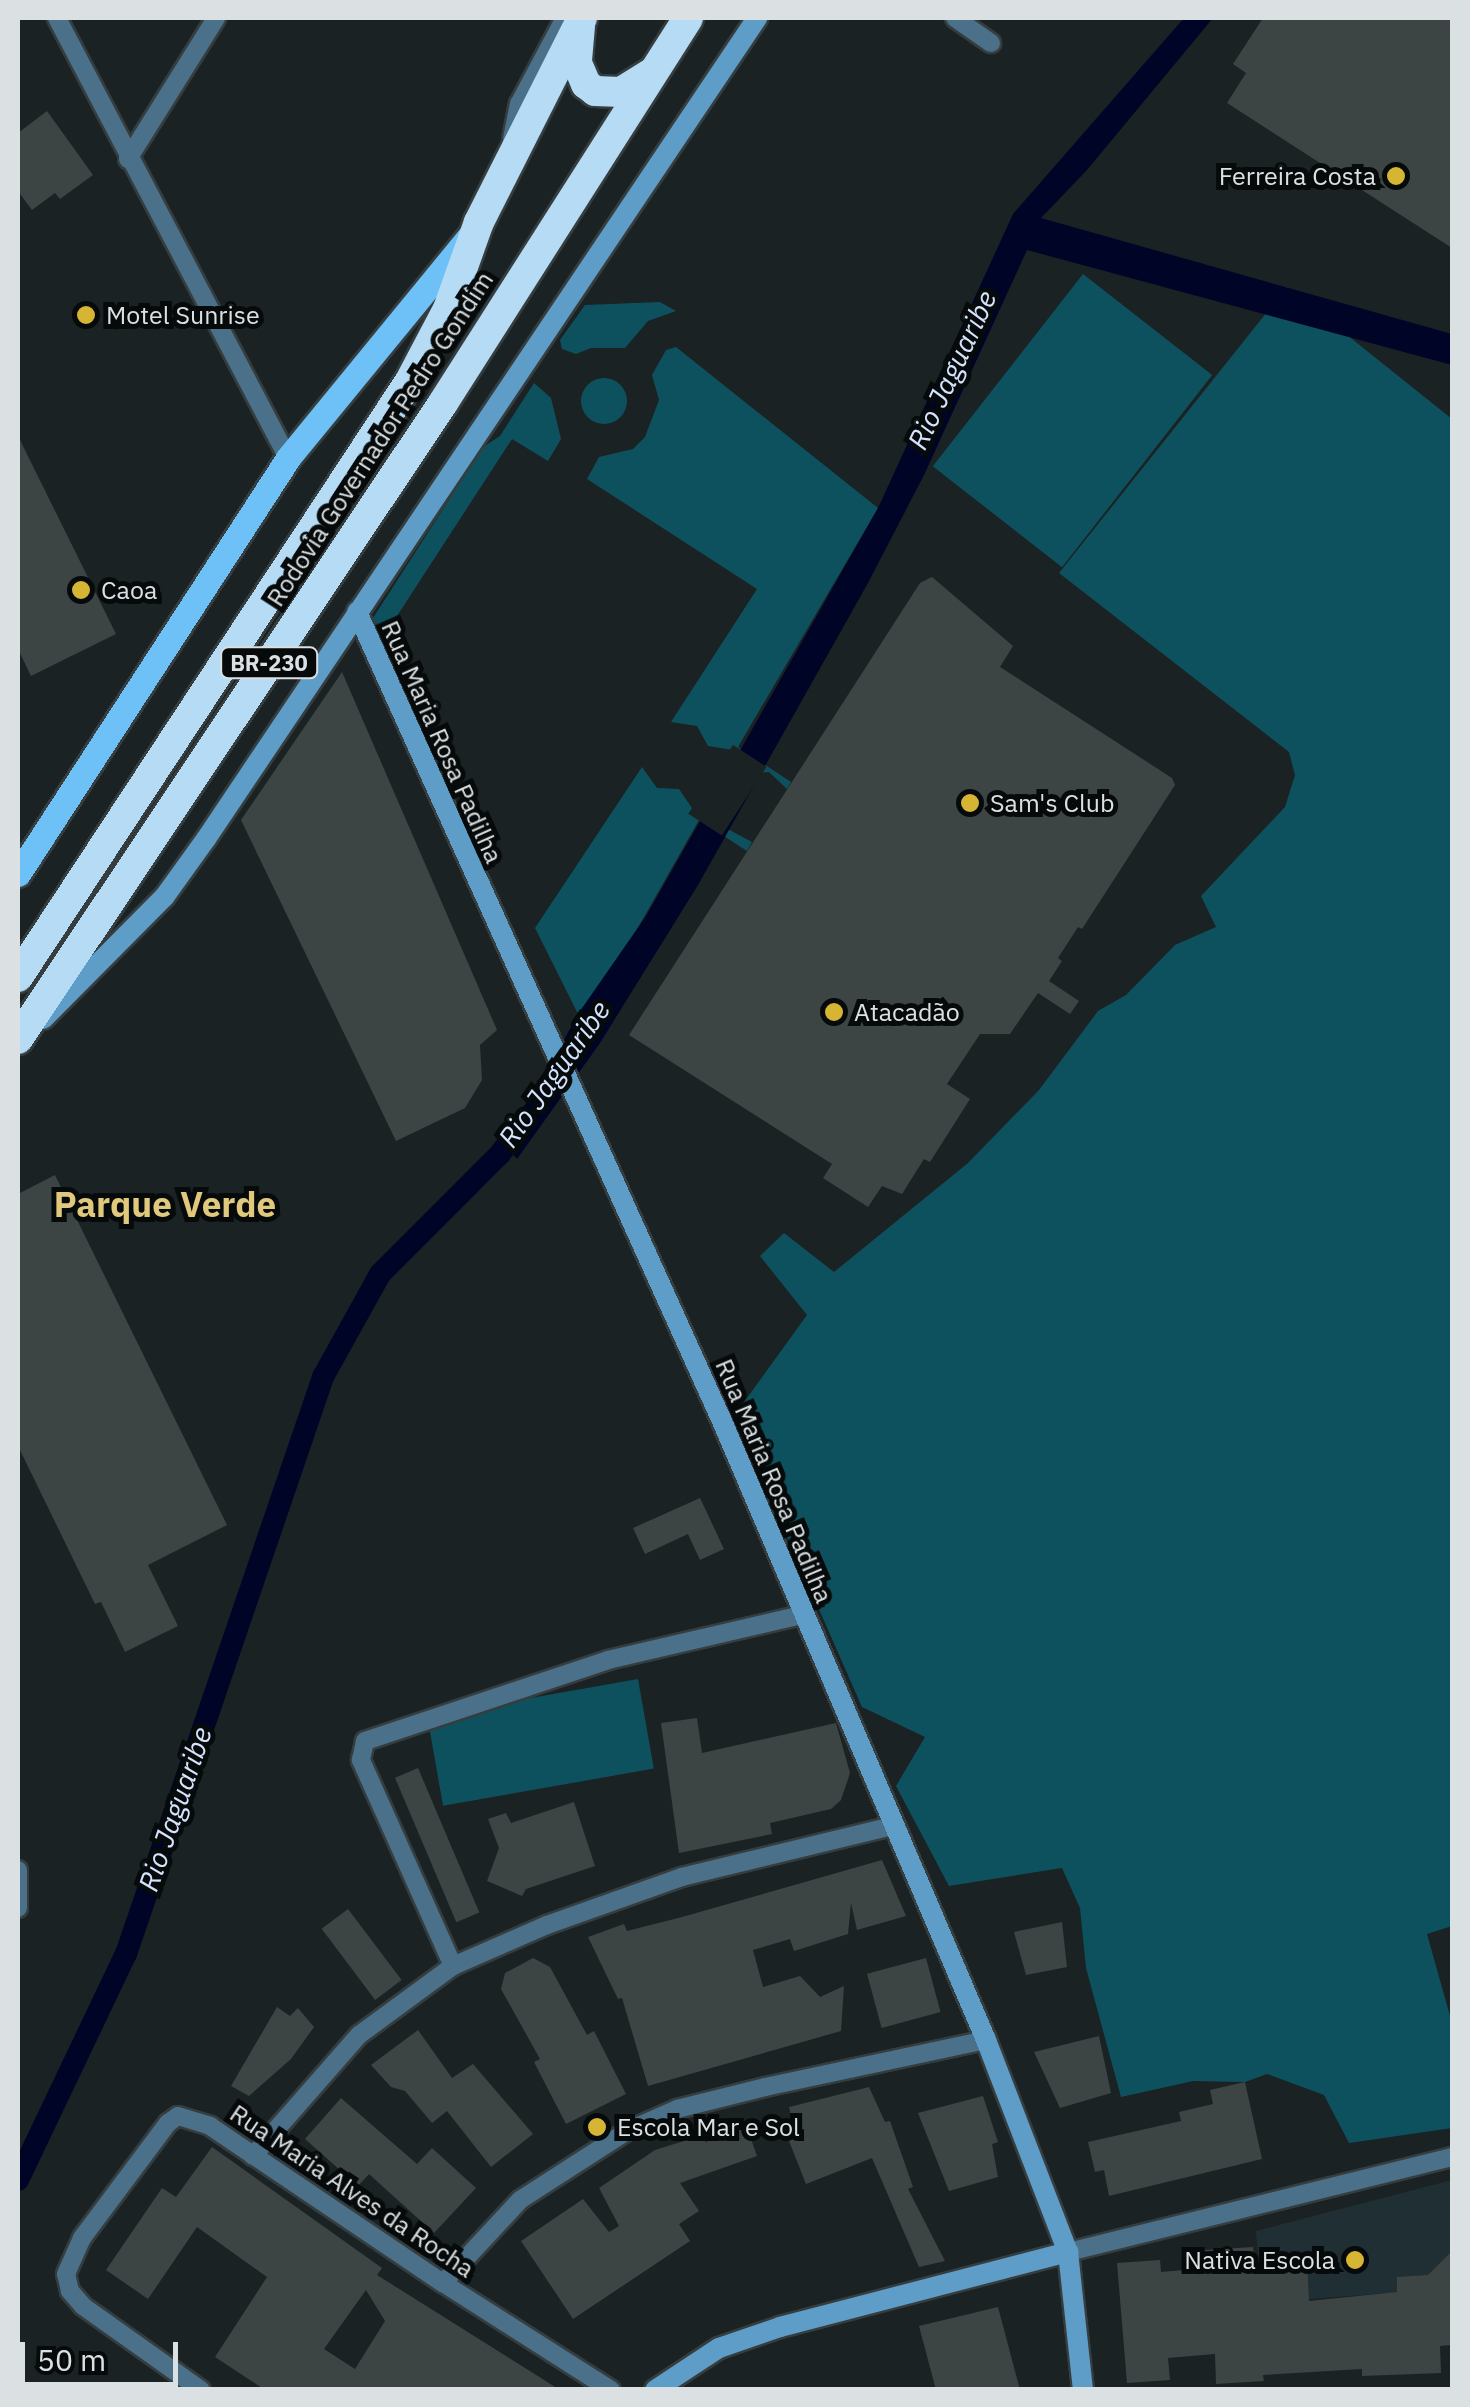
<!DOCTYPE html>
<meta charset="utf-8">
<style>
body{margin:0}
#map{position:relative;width:1470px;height:2407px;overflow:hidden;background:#1a2224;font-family:"IBM Plex Sans",sans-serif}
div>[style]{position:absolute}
.built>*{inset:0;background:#202f33}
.green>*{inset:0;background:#0e515e;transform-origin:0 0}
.round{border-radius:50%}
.water>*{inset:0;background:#000527}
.pier>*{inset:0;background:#1a2224;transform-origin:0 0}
.canal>*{height:22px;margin:-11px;padding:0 11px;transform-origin:11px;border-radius:11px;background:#000527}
.building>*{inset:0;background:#3c4544;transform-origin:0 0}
.roads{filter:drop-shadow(2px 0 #353d3f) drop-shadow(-2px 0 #353d3f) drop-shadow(0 2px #353d3f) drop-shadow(0 -2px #353d3f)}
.street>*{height:18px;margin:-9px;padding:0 9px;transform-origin:9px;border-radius:9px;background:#4a708a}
.secondary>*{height:20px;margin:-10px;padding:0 10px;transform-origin:10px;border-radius:10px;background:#5e9dc7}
.primary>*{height:25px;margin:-12.5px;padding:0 12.5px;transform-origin:12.5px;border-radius:12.5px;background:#6ec1f7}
.highway>*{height:30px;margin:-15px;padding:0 15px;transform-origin:15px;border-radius:15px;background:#b6dbf5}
.dots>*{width:28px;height:28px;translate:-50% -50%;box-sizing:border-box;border:5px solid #070a0b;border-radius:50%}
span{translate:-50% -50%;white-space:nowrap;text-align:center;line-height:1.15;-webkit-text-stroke:10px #070a0b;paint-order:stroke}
.shield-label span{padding:2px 8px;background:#070a0b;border:2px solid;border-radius:8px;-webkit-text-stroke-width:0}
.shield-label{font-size:22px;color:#dbe0e2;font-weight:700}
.poi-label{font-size:25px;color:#dbe0e2}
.right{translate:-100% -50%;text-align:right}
.left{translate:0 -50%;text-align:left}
.street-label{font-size:25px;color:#dbe0e2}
.water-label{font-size:28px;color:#d4e3fe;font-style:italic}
.district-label{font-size:35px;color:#e0c97c;font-weight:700}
.frame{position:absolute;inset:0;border:20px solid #dbe0e2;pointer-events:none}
.scale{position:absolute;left:20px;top:2342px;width:158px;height:45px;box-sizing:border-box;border:5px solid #dbe0e2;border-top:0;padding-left:12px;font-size:30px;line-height:35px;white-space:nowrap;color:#dbe0e2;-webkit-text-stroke:8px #070a0b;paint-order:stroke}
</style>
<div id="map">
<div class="built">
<div style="clip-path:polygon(1452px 2180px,1452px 2288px,1262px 2303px,1256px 2231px)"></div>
</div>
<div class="green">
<div style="left:1083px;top:274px;width:164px;height:244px;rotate:38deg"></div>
<div style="clip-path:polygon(1287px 287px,1452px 419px,1452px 1926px,1427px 1934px,1452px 2023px,1452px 2128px,1349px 2143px,1324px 2095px,1267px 2074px,1245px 2082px,1193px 2081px,1121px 2097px,1086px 1968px,1080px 1908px,1062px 1868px,949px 1886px,896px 1786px,925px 1737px,862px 1707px,734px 1416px,807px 1315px,760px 1256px,784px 1233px,834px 1272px,968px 1163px,1039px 1090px,1098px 1011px,1126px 995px,1175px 945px,1216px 927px,1201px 896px,1285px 807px,1295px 775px,1289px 752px,1059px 573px)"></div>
<div style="clip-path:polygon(660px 302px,676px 311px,648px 321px,625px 348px,591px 348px,576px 354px,562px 349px,560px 340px,585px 305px)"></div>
<div style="clip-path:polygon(676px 347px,878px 508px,738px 747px,791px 782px,787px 789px,769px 772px,755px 773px,733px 750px,708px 746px,697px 726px,671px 722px,757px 589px,587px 479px,599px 457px,633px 449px,645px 437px,659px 400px,652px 375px,666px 350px)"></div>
<div class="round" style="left:581px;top:378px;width:46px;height:46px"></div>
<div style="clip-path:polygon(534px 383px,551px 398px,561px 439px,548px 461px,512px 439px,384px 636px,373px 618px,483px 447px,500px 436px)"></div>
<div style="clip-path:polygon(642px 767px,657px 788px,679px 789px,694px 811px,752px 842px,747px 851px,699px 820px,619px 961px,578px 1014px,535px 928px)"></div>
<div style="left:638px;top:1679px;width:91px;height:214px;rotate:80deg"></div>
</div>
<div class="water">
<div style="clip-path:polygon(1184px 18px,1213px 18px,1087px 170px,1041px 218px,1452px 334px,1452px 365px,1027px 250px,924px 475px,868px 583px,698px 885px,600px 1043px,517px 1159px,501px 1135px,536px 1091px,578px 1014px,646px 916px,878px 508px,1013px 214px)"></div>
</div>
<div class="pier">
<div style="left:733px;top:745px;width:40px;height:82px;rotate:33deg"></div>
</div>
<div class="canal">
<div style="left:18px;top:2180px;width:250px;rotate:-64.5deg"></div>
<div style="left:126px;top:1954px;width:610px;rotate:-71.15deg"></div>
<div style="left:323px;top:1377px;width:118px;rotate:-61deg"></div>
<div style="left:380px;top:1274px;width:170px;rotate:-45deg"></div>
<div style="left:500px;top:1154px;width:42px;rotate:-54.8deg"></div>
</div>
<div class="building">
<div style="clip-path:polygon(1263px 18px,1452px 18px,1452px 248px,1227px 103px,1246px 73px,1233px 64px)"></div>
<div style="clip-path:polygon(47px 111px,93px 175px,60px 199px,55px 193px,32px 210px,18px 191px,18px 133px)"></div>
<div style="clip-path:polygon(18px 436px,116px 634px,31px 676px,18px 649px)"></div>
<div style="clip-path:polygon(932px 577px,1013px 646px,1000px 667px,1172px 778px,1175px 785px,1082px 929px,1078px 927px,1058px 958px,1062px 961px,1049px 981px,1079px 1001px,1070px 1014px,1038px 993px,1010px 1034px,980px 1034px,947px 1084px,970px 1099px,930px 1162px,924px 1159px,902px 1194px,882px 1186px,868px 1207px,823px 1178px,832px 1164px,629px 1035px,920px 583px)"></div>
<div style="clip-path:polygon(342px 672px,497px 1030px,480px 1045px,482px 1080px,465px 1108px,396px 1141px,241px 820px)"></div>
<div style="clip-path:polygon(55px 1175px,227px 1525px,148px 1565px,178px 1626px,125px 1652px,101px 1602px,95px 1604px,18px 1446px,18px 1194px)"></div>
<div style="clip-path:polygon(700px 1498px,724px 1549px,700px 1560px,688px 1534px,645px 1554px,633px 1528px)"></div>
<div style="clip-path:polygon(697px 1718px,702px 1753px,836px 1723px,850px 1773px,841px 1800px,831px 1809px,770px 1823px,772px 1834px,679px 1853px,661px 1723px)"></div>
<div style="left:418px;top:1768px;width:157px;height:25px;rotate:67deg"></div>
<div style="clip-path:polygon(574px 1802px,595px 1866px,526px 1889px,522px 1896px,487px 1881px,499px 1848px,488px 1819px,506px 1813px,511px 1823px)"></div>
<div style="clip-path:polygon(882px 1860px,906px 1916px,857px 1930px,851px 1903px,848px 1934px,794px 1951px,790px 1939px,753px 1950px,763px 1987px,800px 1976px,820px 1997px,844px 1986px,841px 2031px,648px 2086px,622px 1998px,618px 1999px,588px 1937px,624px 1924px,627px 1931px,682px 1917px)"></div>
<div style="left:348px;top:1909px;width:89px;height:33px;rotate:53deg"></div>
<div style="clip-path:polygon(1062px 1922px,1067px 1967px,1026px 1975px,1014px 1932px)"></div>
<div style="clip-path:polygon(533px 1958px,550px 1967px,587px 2035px,594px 2031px,626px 2094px,566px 2124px,534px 2062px,540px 2059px,501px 1989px,505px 1973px)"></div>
<div style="left:926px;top:1958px;width:56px;height:61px;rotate:75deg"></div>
<div style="clip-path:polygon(277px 2007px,290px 2016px,298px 2008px,314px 2027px,291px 2059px,249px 2096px,231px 2086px)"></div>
<div style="clip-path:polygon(418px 2030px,452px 2078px,473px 2064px,533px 2134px,491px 2167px,447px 2111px,432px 2123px,405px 2091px,391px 2087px,371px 2065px)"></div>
<div style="clip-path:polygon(1099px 2036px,1111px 2093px,1060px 2108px,1034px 2052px)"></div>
<div style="clip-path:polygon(1245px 2082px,1262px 2159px,1109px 2196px,1104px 2170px,1095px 2172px,1088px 2142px,1181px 2121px,1179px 2112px,1213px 2104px,1210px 2090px)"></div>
<div style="clip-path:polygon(869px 2087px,885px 2122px,890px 2121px,913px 2187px,908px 2189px,945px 2261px,919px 2267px,872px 2158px,806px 2184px,789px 2141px,796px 2138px,789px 2107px)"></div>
<div style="clip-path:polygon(983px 2096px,998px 2142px,992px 2144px,998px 2177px,949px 2191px,918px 2113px)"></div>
<div style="clip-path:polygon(341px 2098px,417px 2164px,432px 2148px,476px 2188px,434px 2233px,369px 2174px,358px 2186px,305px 2139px)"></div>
<div style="clip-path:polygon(745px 2122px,757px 2156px,680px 2183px,699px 2211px,679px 2224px,690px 2241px,573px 2319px,521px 2241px,583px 2199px,609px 2232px,619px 2226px,599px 2188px,655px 2150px)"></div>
<div style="clip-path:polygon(evenodd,212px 2147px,382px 2268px,377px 2275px,560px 2390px,265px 2390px,215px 2357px,267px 2277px,197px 2227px,148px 2299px,106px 2270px,162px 2188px,176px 2197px,212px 2147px,366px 2290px,385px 2321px,355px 2369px,324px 2349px,366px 2290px)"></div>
<div style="clip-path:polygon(1253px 2247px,1255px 2263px,1307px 2261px,1309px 2301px,1397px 2292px,1397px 2277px,1428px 2275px,1452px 2251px,1452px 2345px,1440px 2346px,1441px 2373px,1362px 2376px,1362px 2369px,1263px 2375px,1264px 2381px,1216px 2384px,1215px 2354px,1168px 2358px,1170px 2380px,1127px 2383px,1117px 2263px,1160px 2260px,1161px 2272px,1207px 2268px,1205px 2250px)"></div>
<div style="clip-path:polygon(998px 2307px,1020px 2390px,936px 2390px,919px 2326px)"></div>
</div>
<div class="roads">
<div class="street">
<div style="left:57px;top:18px;width:497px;rotate:62.3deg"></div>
<div style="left:955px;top:18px;width:44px;rotate:34.8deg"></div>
<div style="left:512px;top:139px;width:36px;rotate:-79deg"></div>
<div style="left:519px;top:104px;width:98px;rotate:-61.9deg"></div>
<div style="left:128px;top:159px;width:166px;rotate:-58deg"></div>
<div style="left:18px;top:1870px;width:38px;rotate:90deg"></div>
<div style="left:453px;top:1966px;width:226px;rotate:-114.1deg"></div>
<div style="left:361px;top:1760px;width:19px;rotate:-78deg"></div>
<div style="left:365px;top:1741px;width:256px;rotate:-18.4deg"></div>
<div style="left:608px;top:1660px;width:202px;rotate:-13.1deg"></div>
<div style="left:253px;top:2156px;width:161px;rotate:-48.8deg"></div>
<div style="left:359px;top:2035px;width:117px;rotate:-36.3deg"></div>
<div style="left:453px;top:1966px;width:103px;rotate:-23.6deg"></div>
<div style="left:547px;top:1925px;width:143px;rotate:-19.6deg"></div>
<div style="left:682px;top:1877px;width:217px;rotate:-13.6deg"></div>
<div style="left:1068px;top:2252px;width:396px;rotate:-13.9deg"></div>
<div style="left:443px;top:2283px;width:113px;rotate:-47.1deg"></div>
<div style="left:520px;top:2200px;width:127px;rotate:-32.8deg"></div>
<div style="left:627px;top:2131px;width:55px;rotate:-23.7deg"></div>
<div style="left:677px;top:2109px;width:91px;rotate:-14deg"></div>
<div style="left:765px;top:2087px;width:226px;rotate:-12deg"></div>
<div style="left:201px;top:2390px;width:145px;rotate:-144.6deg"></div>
<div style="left:83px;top:2306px;width:20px;rotate:-131deg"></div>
<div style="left:70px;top:2291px;width:17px;rotate:-103deg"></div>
<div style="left:66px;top:2274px;width:39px;rotate:-66deg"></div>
<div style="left:82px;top:2238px;width:144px;rotate:-53.2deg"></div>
<div style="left:168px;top:2123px;width:12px;rotate:-35deg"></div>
<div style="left:178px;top:2116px;width:34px;rotate:17deg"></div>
<div style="left:210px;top:2126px;width:281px;rotate:34deg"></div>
<div style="left:443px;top:2283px;width:199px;rotate:32.5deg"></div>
</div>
<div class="secondary">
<div style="left:357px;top:612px;width:888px;rotate:65.72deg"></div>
<div style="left:722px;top:1421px;width:673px;rotate:66.9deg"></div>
<div style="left:986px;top:2040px;width:227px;rotate:68.9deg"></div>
<div style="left:1068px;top:2252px;width:139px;rotate:83.8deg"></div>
<div style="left:43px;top:1019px;width:173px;rotate:-45.2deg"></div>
<div style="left:165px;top:896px;width:70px;rotate:-54.3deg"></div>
<div style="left:206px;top:839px;width:989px;rotate:-56.13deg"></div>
<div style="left:655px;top:2390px;width:77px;rotate:-33.3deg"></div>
<div style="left:719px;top:2348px;width:65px;rotate:-19deg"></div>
<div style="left:780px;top:2327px;width:298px;rotate:-14.6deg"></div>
</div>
<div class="primary">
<div style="left:18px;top:874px;width:496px;rotate:-57deg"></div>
<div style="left:288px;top:458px;width:284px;rotate:-50.7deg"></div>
</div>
<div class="highway">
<div style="left:580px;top:26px;width:37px;rotate:95deg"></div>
<div style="left:577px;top:63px;width:23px;rotate:67deg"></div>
<div style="left:586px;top:84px;width:11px;rotate:38deg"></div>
<div style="left:595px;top:91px;width:26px;rotate:2deg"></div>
<div style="left:621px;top:92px;width:36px;rotate:-32deg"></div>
<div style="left:18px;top:977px;width:713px;rotate:-56.67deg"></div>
<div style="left:410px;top:381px;width:81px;rotate:-62.2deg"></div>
<div style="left:448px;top:309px;width:92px;rotate:-70.4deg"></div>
<div style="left:479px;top:222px;width:229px;rotate:-63.2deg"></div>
<div style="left:18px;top:1039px;width:765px;rotate:-56.25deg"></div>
<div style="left:443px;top:403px;width:456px;rotate:-57.5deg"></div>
</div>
</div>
<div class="dots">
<div style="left:1396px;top:176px;background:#d6b534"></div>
<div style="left:86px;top:315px;background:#d6b534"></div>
<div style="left:81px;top:590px;background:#d6b534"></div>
<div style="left:970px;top:803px;background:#d6b534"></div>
<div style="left:834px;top:1012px;background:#d6b534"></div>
<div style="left:597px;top:2127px;background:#d6b534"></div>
<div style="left:1355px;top:2260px;background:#d6b534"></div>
</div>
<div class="shield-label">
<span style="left:269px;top:663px">BR-230</span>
</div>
<div class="poi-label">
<span class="right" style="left:1376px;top:176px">Ferreira Costa</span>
<span class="left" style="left:106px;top:315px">Motel Sunrise</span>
<span class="left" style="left:101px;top:590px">Caoa</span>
<span class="left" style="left:990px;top:803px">Sam's Club</span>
<span class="left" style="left:854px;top:1012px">Atacadão</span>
<span class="left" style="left:617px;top:2127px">Escola Mar e Sol</span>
<span class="right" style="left:1335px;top:2260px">Nativa Escola</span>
</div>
<div class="street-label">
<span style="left:380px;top:439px;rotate:-57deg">Rodovia Governador Pedro Gondim</span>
<span style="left:442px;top:742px;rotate:66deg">Rua Maria Rosa Padilha</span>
<span style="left:774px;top:1481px;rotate:67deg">Rua Maria Rosa Padilha</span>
<span style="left:352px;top:2191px;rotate:34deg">Rua Maria Alves da Rocha</span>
</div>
<div class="water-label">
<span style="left:952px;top:370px;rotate:-65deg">Rio Jaguaribe</span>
<span style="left:554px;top:1074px;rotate:-55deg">Rio Jaguaribe</span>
<span style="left:175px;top:1809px;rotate:-71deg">Rio Jaguaribe</span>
</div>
<div class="district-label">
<span style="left:165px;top:1204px">Parque Verde</span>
</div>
<div class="frame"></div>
<div class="scale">50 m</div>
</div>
